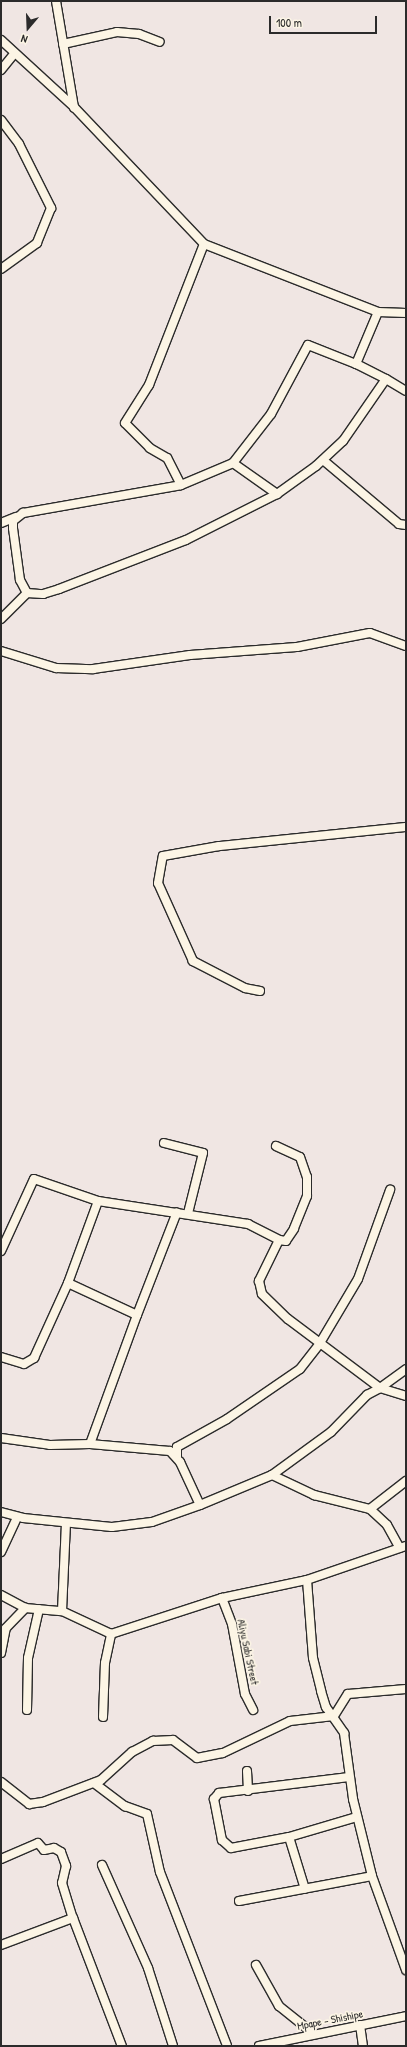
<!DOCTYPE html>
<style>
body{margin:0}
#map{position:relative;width:407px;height:2047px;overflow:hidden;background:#f0e6e3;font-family:"Patrick Hand",sans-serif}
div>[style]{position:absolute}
.roads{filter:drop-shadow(1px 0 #2b2b2b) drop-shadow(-1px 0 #2b2b2b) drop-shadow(0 1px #2b2b2b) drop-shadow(0 -1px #2b2b2b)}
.minor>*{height:8px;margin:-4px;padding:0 4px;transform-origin:4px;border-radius:4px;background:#fcf5e5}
span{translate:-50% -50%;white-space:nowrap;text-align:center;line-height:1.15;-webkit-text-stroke:3.5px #fcf5e5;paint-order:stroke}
.street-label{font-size:11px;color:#2b2b2b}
.frame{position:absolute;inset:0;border:2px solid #2b2b2b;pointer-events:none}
.north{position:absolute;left:8px;top:8px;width:40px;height:40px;-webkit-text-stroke:3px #fcf5e5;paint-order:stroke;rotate:199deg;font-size:11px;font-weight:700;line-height:16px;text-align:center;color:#2b2b2b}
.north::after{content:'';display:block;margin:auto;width:14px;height:18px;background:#2b2b2b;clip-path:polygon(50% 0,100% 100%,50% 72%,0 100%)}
.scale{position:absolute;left:269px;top:16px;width:108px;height:18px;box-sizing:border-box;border:2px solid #2b2b2b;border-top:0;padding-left:5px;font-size:12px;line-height:14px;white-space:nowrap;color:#2b2b2b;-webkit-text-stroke:3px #fcf5e5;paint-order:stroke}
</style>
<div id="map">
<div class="roads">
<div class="minor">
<div style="left:56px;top:1px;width:108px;rotate:80.4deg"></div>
<div style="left:1px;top:40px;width:99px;rotate:42.5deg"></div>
<div style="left:74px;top:107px;width:189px;rotate:46.5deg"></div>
<div style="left:204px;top:244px;width:187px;rotate:21.3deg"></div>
<div style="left:378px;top:312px;width:28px;rotate:2deg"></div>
<div style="left:63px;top:44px;width:55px;rotate:-12.5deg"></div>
<div style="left:117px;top:32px;width:22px;rotate:5deg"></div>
<div style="left:139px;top:34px;width:22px;rotate:21deg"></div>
<div style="left:1px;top:70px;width:19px;rotate:-51deg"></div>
<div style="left:1px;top:120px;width:30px;rotate:53deg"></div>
<div style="left:19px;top:144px;width:72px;rotate:63.4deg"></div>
<div style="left:51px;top:208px;width:38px;rotate:112deg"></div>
<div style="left:37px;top:243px;width:44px;rotate:144.2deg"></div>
<div style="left:386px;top:379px;width:23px;rotate:31deg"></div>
<div style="left:323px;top:460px;width:99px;rotate:40.1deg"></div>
<div style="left:399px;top:524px;width:7px;rotate:8deg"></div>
<div style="left:233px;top:463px;width:62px;rotate:-52.2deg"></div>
<div style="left:271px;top:414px;width:78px;rotate:-61.8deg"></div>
<div style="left:308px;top:345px;width:52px;rotate:21.6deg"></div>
<div style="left:181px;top:485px;width:30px;rotate:-117deg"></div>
<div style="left:167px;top:458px;width:20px;rotate:-150deg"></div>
<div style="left:150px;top:448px;width:35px;rotate:-135deg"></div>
<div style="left:125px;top:423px;width:45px;rotate:-57.7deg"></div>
<div style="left:149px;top:385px;width:151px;rotate:-68.7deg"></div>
<div style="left:1px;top:523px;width:16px;rotate:-22deg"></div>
<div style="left:27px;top:593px;width:15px;rotate:-118deg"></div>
<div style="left:20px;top:580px;width:52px;rotate:-97.7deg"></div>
<div style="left:13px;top:528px;width:7px;rotate:-90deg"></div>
<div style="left:13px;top:521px;width:13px;rotate:-39deg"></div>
<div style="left:23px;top:513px;width:160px;rotate:-10deg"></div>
<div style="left:181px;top:485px;width:56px;rotate:-22.9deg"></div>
<div style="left:233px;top:463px;width:54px;rotate:35.2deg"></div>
<div style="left:1px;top:619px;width:37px;rotate:-45deg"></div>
<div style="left:27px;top:593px;width:16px;rotate:4deg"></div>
<div style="left:43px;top:594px;width:17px;rotate:-17deg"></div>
<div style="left:59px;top:589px;width:136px;rotate:-21.1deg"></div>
<div style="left:186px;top:540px;width:102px;rotate:-26.8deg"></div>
<div style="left:277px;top:494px;width:48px;rotate:-35.7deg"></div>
<div style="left:316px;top:466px;width:37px;rotate:-43deg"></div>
<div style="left:343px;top:441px;width:75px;rotate:-55.3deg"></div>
<div style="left:386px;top:379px;width:34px;rotate:-153deg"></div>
<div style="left:356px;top:364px;width:56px;rotate:-67.1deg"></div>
<div style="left:1px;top:651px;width:58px;rotate:17.2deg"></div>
<div style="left:56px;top:668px;width:37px;rotate:2deg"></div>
<div style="left:93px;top:669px;width:98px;rotate:-8.2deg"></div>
<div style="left:190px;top:655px;width:107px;rotate:-4.3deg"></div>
<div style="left:297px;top:647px;width:74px;rotate:-10.9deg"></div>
<div style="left:370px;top:633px;width:38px;rotate:20deg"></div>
<div style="left:260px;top:991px;width:15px;rotate:-169deg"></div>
<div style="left:245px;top:988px;width:59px;rotate:-152.6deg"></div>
<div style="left:193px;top:961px;width:85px;rotate:-114.2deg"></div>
<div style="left:158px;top:883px;width:27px;rotate:-80deg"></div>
<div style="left:163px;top:856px;width:57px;rotate:-10.1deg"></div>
<div style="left:219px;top:846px;width:188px;rotate:-5.8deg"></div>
<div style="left:164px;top:1143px;width:40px;rotate:14.4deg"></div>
<div style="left:203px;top:1153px;width:62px;rotate:104deg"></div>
<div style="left:276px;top:1146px;width:26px;rotate:25deg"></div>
<div style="left:300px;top:1157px;width:21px;rotate:71deg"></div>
<div style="left:307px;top:1177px;width:19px;rotate:90deg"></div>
<div style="left:307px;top:1196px;width:35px;rotate:112deg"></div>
<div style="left:294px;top:1229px;width:14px;rotate:124deg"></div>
<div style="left:286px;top:1241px;width:7px;rotate:-172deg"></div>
<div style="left:279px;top:1240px;width:46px;rotate:116deg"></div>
<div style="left:259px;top:1281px;width:13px;rotate:77deg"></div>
<div style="left:262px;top:1294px;width:36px;rotate:44deg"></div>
<div style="left:288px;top:1319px;width:115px;rotate:36.9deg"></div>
<div style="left:380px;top:1388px;width:32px;rotate:-36deg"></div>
<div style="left:1px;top:1251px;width:79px;rotate:-65.4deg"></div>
<div style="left:34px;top:1179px;width:68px;rotate:19deg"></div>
<div style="left:98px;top:1201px;width:152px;rotate:8.7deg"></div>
<div style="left:248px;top:1224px;width:35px;rotate:27deg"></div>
<div style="left:68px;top:1283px;width:76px;rotate:24.9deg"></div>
<div style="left:137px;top:1315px;width:137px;rotate:110deg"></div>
<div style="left:137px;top:1315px;width:110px;rotate:-68.8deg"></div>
<div style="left:1px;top:1357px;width:24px;rotate:17deg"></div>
<div style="left:24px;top:1364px;width:12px;rotate:-31deg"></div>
<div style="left:34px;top:1358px;width:82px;rotate:-65.6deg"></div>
<div style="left:68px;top:1283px;width:87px;rotate:-69.9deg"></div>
<div style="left:1px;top:1438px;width:49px;rotate:8.1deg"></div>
<div style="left:50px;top:1445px;width:40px;rotate:-1.4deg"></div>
<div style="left:90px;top:1444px;width:80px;rotate:5deg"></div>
<div style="left:170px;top:1451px;width:15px;rotate:48deg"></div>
<div style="left:180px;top:1462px;width:47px;rotate:65.1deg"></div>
<div style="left:200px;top:1505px;width:78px;rotate:-22.6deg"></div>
<div style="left:272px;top:1475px;width:47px;rotate:25.5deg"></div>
<div style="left:314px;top:1495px;width:58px;rotate:14deg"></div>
<div style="left:370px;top:1509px;width:23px;rotate:43deg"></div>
<div style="left:387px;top:1525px;width:26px;rotate:61deg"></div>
<div style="left:177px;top:1457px;width:10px;rotate:-90deg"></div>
<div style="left:177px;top:1447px;width:57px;rotate:-29.2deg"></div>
<div style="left:227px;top:1419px;width:88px;rotate:-34.4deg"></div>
<div style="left:300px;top:1369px;width:33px;rotate:-52deg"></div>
<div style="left:320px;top:1343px;width:74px;rotate:-59.3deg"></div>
<div style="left:358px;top:1279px;width:95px;rotate:-70.2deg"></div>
<div style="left:272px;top:1475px;width:73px;rotate:-36.1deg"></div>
<div style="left:331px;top:1432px;width:52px;rotate:-45.8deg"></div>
<div style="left:367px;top:1395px;width:15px;rotate:-28deg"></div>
<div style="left:380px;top:1388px;width:27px;rotate:17deg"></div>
<div style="left:370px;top:1509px;width:46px;rotate:-37.9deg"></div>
<div style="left:1px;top:1512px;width:23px;rotate:15deg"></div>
<div style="left:23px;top:1518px;width:89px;rotate:5.8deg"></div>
<div style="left:112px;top:1527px;width:40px;rotate:-7.1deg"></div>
<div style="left:152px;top:1522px;width:51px;rotate:-19.5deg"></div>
<div style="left:1px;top:1552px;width:38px;rotate:-65deg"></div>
<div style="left:307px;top:1580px;width:78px;rotate:85.6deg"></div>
<div style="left:313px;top:1658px;width:34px;rotate:76deg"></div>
<div style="left:321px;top:1691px;width:17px;rotate:73deg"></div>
<div style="left:326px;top:1707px;width:32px;rotate:55deg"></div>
<div style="left:344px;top:1733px;width:67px;rotate:82.2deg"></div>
<div style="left:353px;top:1799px;width:79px;rotate:76.1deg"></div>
<div style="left:372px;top:1876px;width:100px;rotate:70.1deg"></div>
<div style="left:1px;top:1595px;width:27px;rotate:28deg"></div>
<div style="left:25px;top:1608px;width:37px;rotate:5deg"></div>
<div style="left:62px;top:1611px;width:54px;rotate:25.1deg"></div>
<div style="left:111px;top:1634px;width:117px;rotate:-18deg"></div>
<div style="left:222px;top:1598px;width:87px;rotate:-12deg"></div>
<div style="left:307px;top:1580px;width:105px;rotate:-19deg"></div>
<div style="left:222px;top:1598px;width:28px;rotate:69deg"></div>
<div style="left:232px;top:1624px;width:71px;rotate:79.5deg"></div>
<div style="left:245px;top:1694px;width:18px;rotate:63deg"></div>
<div style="left:62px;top:1611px;width:87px;rotate:-87.4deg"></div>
<div style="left:1px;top:1653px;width:25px;rotate:-79deg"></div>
<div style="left:6px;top:1628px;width:28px;rotate:-46deg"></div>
<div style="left:27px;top:1710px;width:52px;rotate:-88.9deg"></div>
<div style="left:28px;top:1658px;width:50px;rotate:-77.3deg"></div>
<div style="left:103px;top:1717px;width:54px;rotate:-87.9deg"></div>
<div style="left:105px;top:1663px;width:30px;rotate:-78deg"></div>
<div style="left:247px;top:1771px;width:20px;rotate:87deg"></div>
<div style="left:349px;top:1777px;width:131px;rotate:173deg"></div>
<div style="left:219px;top:1793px;width:8px;rotate:130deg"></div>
<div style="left:214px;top:1799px;width:42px;rotate:79deg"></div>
<div style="left:222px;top:1840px;width:12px;rotate:42deg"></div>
<div style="left:231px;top:1848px;width:59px;rotate:-10.7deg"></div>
<div style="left:289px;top:1837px;width:71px;rotate:-16.4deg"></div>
<div style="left:1px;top:1782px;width:36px;rotate:38deg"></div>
<div style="left:29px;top:1804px;width:14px;rotate:-8deg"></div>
<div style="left:43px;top:1802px;width:62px;rotate:-20.8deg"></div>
<div style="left:101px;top:1780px;width:42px;rotate:-42.1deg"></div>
<div style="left:132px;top:1752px;width:24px;rotate:-28deg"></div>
<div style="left:153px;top:1741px;width:20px;rotate:-3deg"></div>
<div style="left:173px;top:1740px;width:30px;rotate:37deg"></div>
<div style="left:197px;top:1758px;width:26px;rotate:-11deg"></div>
<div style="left:223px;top:1753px;width:74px;rotate:-25.5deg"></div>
<div style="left:290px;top:1721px;width:44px;rotate:-6.5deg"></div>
<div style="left:334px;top:1716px;width:26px;rotate:-58deg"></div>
<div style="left:348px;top:1694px;width:58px;rotate:-4.9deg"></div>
<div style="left:94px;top:1783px;width:39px;rotate:37deg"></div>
<div style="left:125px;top:1806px;width:23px;rotate:20deg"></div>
<div style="left:147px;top:1814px;width:59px;rotate:77.4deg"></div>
<div style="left:160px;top:1872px;width:186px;rotate:68.9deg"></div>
<div style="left:289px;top:1837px;width:54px;rotate:72.9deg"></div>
<div style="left:1px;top:1859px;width:40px;rotate:-23.4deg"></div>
<div style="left:38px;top:1843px;width:9px;rotate:49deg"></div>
<div style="left:44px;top:1850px;width:10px;rotate:-11deg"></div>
<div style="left:54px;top:1848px;width:8px;rotate:30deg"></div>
<div style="left:61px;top:1852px;width:15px;rotate:70deg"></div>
<div style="left:66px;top:1866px;width:17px;rotate:103deg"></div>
<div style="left:62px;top:1883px;width:37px;rotate:73deg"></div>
<div style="left:73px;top:1918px;width:137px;rotate:69.1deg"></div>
<div style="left:102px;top:1865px;width:113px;rotate:65.9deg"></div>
<div style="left:148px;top:1968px;width:82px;rotate:72.2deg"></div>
<div style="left:239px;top:1901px;width:135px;rotate:-10.6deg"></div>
<div style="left:1px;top:1945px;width:77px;rotate:-20.6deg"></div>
<div style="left:256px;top:1965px;width:47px;rotate:60.7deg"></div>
<div style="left:279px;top:2006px;width:45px;rotate:38.7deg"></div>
<div style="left:360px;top:2025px;width:21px;rotate:82deg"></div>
<div style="left:259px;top:2046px;width:150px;rotate:-11.5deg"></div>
</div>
</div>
<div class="street-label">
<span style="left:248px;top:1652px;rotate:78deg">Aliyu Sabi Street</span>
<span style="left:330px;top:2020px;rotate:-11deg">Mpape - Shishipe</span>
</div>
<div class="frame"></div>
<div class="north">N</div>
<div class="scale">100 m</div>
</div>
